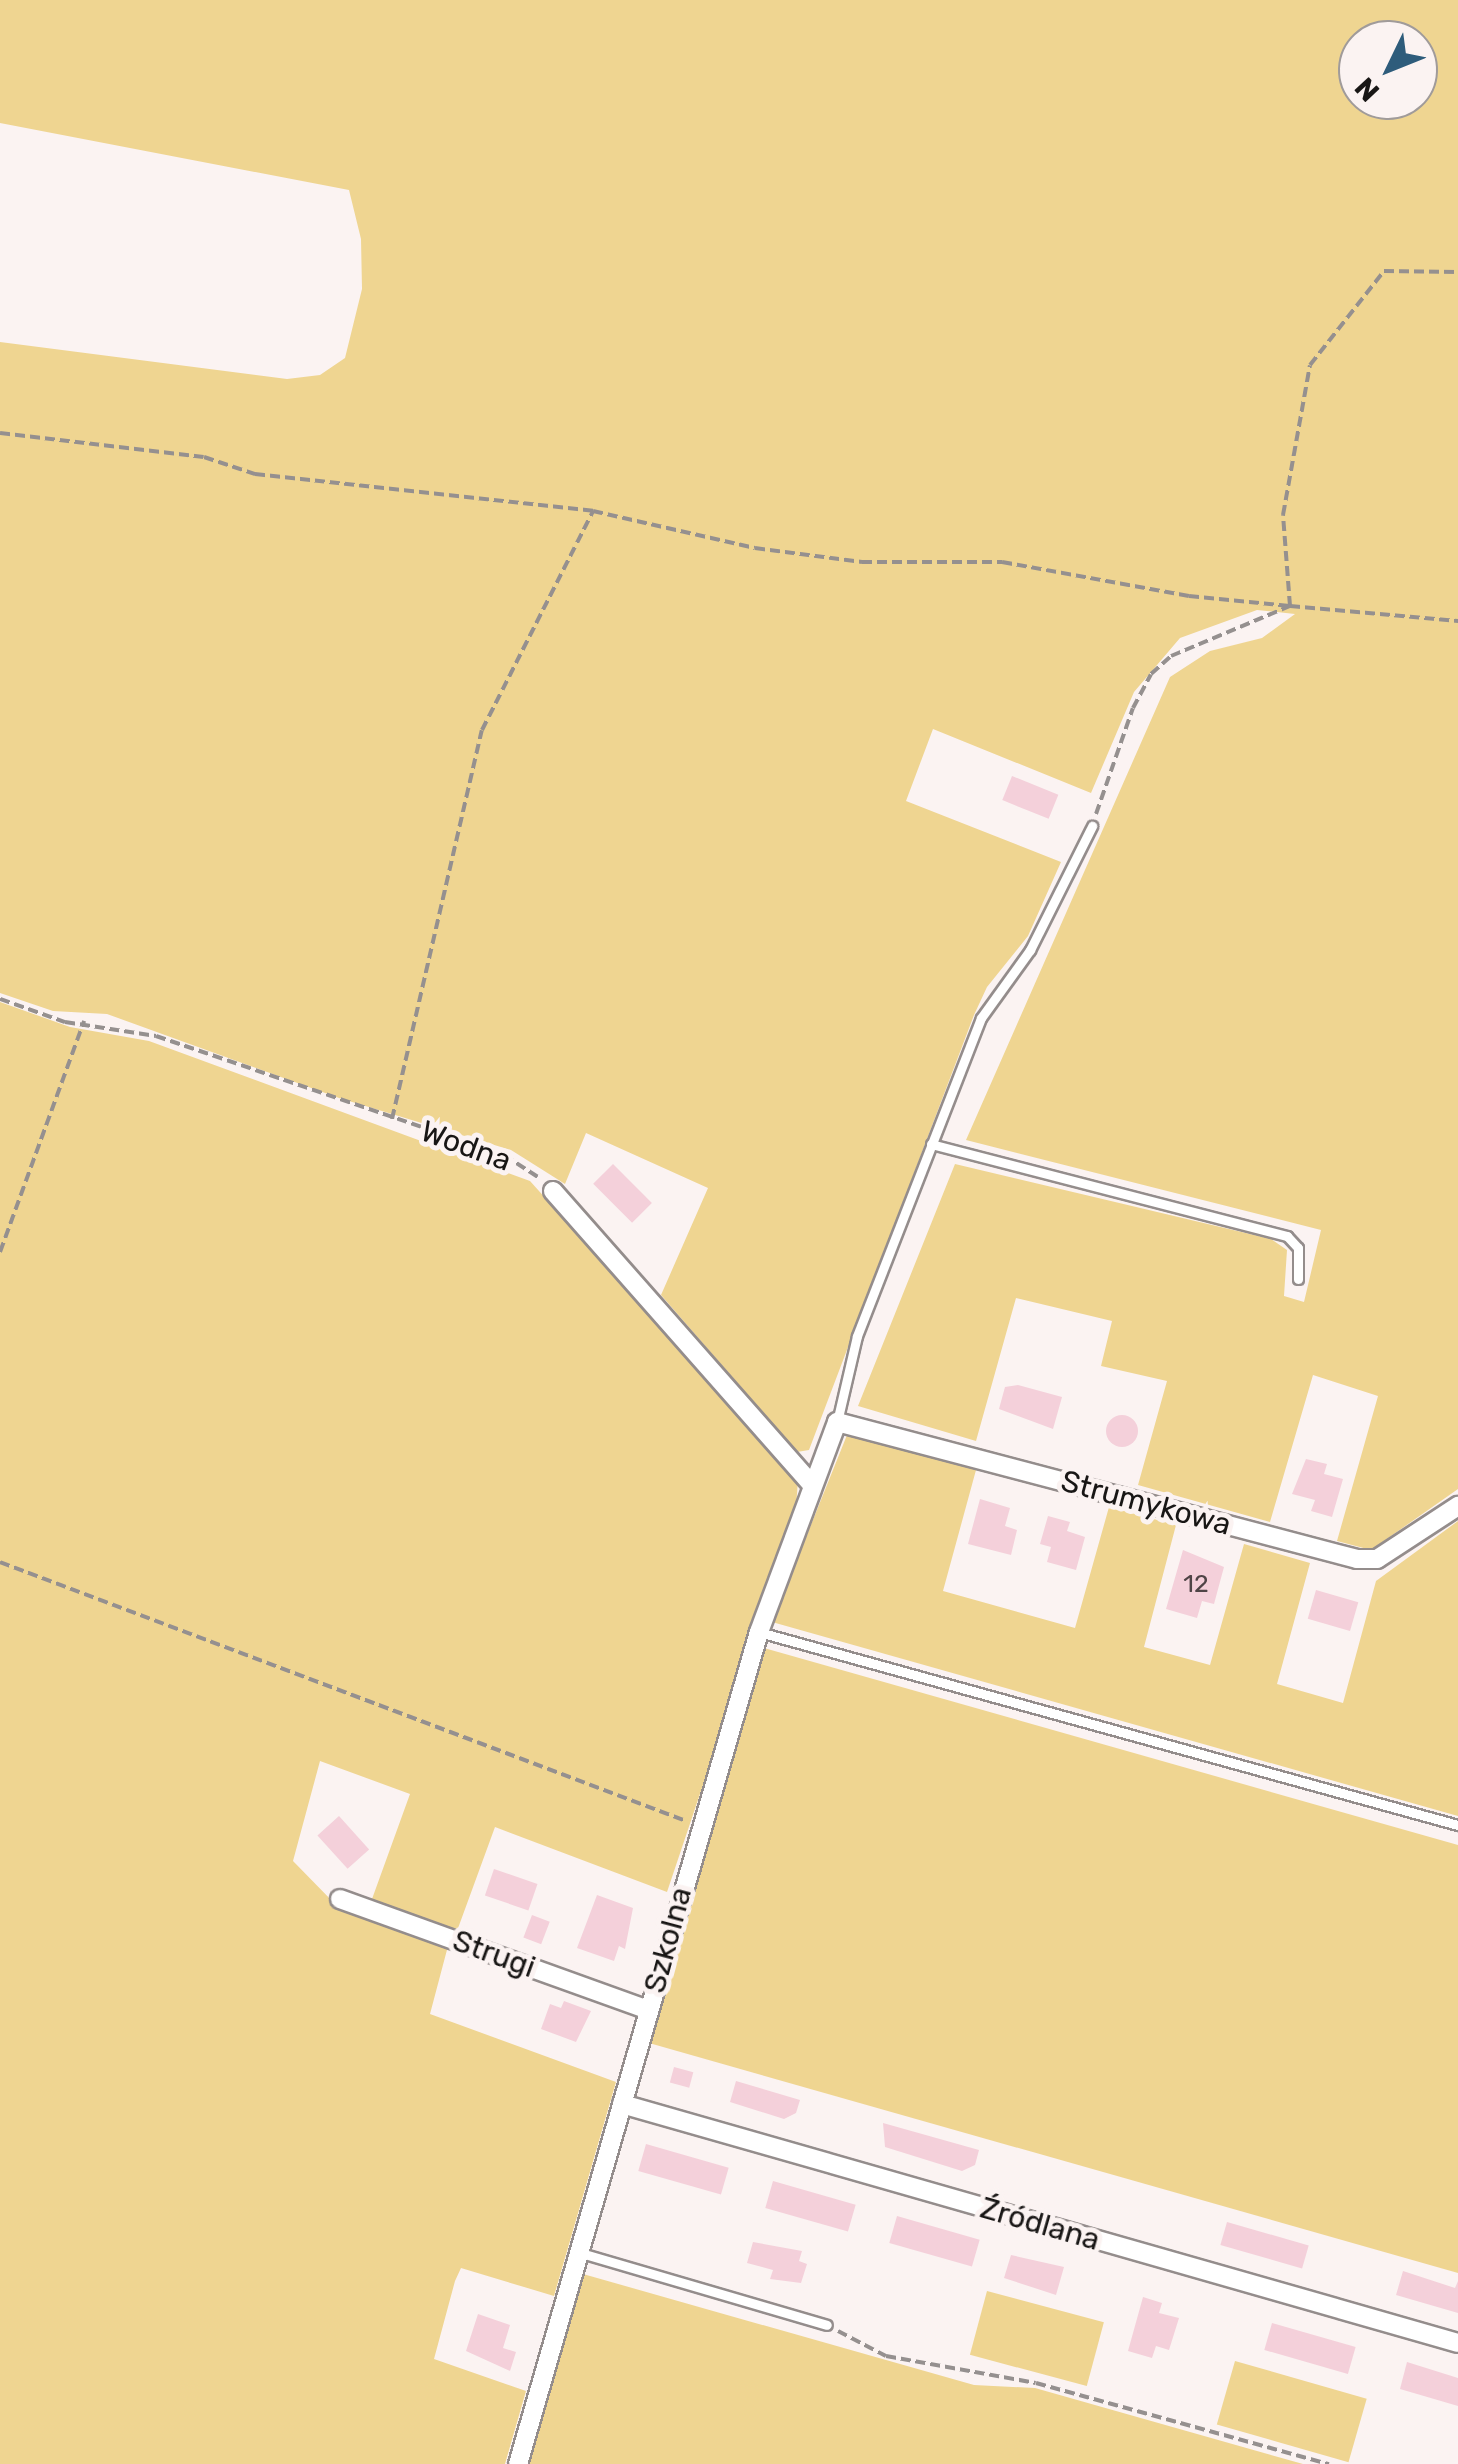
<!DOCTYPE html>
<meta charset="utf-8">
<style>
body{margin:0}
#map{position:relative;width:1458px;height:2464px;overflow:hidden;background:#fbf3f2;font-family:Rubik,sans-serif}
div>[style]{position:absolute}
.green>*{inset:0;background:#efd591;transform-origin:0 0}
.building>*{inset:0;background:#f4d0da;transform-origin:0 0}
.round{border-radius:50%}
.path>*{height:4px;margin-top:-2px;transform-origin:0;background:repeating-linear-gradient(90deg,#95908f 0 10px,transparent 0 15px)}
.roads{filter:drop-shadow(2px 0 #948d8c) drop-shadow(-2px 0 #948d8c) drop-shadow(0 2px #948d8c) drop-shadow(0 -2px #948d8c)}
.service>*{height:9px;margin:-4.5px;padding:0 4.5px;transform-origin:4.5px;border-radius:4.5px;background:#fff}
.minor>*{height:18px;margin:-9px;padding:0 9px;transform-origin:9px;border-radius:9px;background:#fff}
span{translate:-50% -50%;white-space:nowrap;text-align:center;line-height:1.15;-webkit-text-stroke:10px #fbf3f2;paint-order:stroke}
.number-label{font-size:25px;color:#4f4446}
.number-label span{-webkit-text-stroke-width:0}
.street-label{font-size:30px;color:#181615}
.north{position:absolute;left:1338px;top:20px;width:100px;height:100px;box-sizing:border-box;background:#fbf3f2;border:2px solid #a09b9a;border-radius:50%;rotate:227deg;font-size:28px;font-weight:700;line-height:40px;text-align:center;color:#181615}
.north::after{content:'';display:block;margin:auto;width:35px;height:45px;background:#2e5c7b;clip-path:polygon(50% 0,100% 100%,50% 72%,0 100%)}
</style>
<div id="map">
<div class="green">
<div style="clip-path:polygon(evenodd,0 0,1458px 0,1458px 1489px,1371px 1550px,1337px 1541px,1378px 1396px,1313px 1375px,1270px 1522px,1138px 1485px,1167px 1381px,1101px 1366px,1112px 1321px,1016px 1298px,976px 1441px,858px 1406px,955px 1164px,1271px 1239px,1287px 1250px,1284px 1296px,1304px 1302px,1321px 1230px,966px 1140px,1170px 677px,1210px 651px,1262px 638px,1295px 614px,1257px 610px,1180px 638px,1134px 692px,1091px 793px,933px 729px,906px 801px,1061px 862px,1028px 936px,987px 987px,974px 1015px,809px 1450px,797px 1452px,661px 1295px,708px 1188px,586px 1133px,565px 1184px,511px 1150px,339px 1098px,107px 1014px,53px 1011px,0 993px,0 342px,287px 379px,320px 375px,345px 358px,362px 289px,361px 239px,349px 190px,0 123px,0 0,1358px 40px,1418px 40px,1418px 100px,1358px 100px,1358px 40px)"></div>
<div style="clip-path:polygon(0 1002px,70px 1027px,149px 1041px,530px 1181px,798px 1479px,796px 1508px,667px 1892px,495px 1827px,457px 1931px,372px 1899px,410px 1794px,320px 1761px,293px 1861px,337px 1906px,448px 1946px,430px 2014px,616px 2082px,554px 2296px,461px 2268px,455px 2281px,434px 2359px,526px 2391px,505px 2464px,0 2464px)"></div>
<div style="clip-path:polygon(847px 1435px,976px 1470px,943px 1591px,1075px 1628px,1109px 1507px,1176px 1525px,1144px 1647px,1210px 1665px,1244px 1544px,1310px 1563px,1277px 1684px,1343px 1703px,1376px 1581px,1458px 1521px,1458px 1816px,772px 1622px)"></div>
<div style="clip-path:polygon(764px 1648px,1458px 1845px,1458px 2273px,649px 2043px)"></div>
<div style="clip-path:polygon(583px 2274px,974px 2385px,1035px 2388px,1303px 2464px,529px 2464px)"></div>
<div style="left:987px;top:2291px;width:121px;height:66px;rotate:15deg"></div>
<div style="left:1235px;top:2361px;width:137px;height:66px;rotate:16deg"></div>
</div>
<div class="building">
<div style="left:1012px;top:776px;width:50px;height:26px;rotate:22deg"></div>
<div style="left:613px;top:1164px;width:55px;height:28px;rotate:45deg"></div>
<div style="clip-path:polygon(1018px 1385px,1062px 1397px,1053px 1429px,999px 1409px,1005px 1387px)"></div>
<div class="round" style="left:1106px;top:1415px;width:32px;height:32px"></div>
<div style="clip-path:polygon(1306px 1459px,1327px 1464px,1324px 1474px,1343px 1479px,1332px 1517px,1311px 1511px,1315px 1500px,1292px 1494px)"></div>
<div style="clip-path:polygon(980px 1499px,1010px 1508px,1005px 1526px,1017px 1530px,1011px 1555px,968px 1544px)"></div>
<div style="clip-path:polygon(1048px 1516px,1070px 1522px,1067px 1531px,1085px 1537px,1076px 1570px,1047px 1562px,1051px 1547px,1040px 1544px)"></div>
<div style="clip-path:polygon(1183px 1550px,1224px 1567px,1214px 1604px,1202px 1601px,1197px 1618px,1166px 1609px)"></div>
<div style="left:1316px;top:1590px;width:44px;height:30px;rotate:16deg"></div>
<div style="left:339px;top:1816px;width:45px;height:29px;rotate:48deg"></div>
<div style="left:494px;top:1869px;width:46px;height:28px;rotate:19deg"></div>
<div style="clip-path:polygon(597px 1895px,633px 1908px,625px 1949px,619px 1946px,614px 1961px,577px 1948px)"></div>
<div style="left:532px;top:1915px;width:19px;height:24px;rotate:21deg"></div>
<div style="clip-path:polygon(564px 2001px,591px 2011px,576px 2042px,541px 2029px,550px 2004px,561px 2008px)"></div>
<div style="left:674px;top:2067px;width:20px;height:16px;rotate:15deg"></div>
<div style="clip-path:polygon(736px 2081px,800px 2100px,796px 2113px,784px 2119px,730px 2102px)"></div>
<div style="clip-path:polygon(883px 2123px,979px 2150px,975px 2165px,962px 2171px,885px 2147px)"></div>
<div style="left:646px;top:2144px;width:86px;height:28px;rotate:16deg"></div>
<div style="left:773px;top:2181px;width:86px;height:28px;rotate:16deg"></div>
<div style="left:897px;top:2216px;width:86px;height:28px;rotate:16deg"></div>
<div style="left:1227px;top:2222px;width:85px;height:24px;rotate:16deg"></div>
<div style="clip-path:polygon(753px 2242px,802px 2251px,799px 2261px,807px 2264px,801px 2283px,770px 2279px,773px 2270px,747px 2263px)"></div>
<div style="clip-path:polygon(1011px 2255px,1064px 2267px,1056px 2295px,1004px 2278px)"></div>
<div style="clip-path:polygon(1403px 2271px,1455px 2288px,1458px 2281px,1458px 2313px,1396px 2295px)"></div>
<div style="clip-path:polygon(1143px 2297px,1162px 2303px,1159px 2313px,1179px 2318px,1169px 2350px,1156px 2346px,1152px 2358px,1128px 2351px)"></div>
<div style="clip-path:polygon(478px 2314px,510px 2325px,503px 2348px,516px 2352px,510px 2371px,466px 2351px)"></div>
<div style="left:1272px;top:2323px;width:87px;height:28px;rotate:16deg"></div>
<div style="clip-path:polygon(1407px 2362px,1458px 2378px,1458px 2406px,1400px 2389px)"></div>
</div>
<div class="path">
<div style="left:0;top:433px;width:205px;rotate:6.7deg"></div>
<div style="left:204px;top:457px;width:54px;rotate:18.4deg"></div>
<div style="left:255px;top:474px;width:340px;rotate:6.2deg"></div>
<div style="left:593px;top:511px;width:166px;rotate:12.9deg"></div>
<div style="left:755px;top:548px;width:108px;rotate:7.5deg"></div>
<div style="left:862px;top:562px;width:140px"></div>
<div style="left:1002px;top:562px;width:190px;rotate:10.3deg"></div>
<div style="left:1189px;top:596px;width:101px;rotate:5.7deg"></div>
<div style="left:1290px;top:606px;width:91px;rotate:-94.4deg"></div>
<div style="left:1283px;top:515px;width:152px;rotate:-79.8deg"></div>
<div style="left:1310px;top:365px;width:120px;rotate:-51.8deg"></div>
<div style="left:1384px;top:271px;width:74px;rotate:0.8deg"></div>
<div style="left:1096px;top:814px;width:112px;rotate:-70.8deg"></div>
<div style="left:1133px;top:708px;width:38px;rotate:-62deg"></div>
<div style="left:1151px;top:674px;width:27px;rotate:-42deg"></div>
<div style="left:1171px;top:656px;width:129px;rotate:-22.8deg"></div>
<div style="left:1290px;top:606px;width:169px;rotate:5.1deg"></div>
<div style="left:0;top:999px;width:69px;rotate:19.5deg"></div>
<div style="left:65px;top:1022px;width:92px;rotate:8.7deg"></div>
<div style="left:156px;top:1036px;width:368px;rotate:18.9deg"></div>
<div style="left:504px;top:1155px;width:40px;rotate:32.9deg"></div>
<div style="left:392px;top:1119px;width:399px;rotate:-77deg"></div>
<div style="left:482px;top:730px;width:246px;rotate:-63.1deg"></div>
<div style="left:0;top:1252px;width:246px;rotate:-70deg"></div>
<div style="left:0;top:1562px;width:733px;rotate:20.68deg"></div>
<div style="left:838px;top:2331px;width:54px;rotate:27.5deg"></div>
<div style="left:886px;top:2356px;width:152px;rotate:10.2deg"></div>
<div style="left:1036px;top:2383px;width:304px;rotate:15.5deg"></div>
</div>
<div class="roads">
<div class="service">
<div style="left:931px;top:1144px;width:368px;rotate:14.5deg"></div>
<div style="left:1287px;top:1236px;width:16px;rotate:47deg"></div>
<div style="left:1298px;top:1248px;width:31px;rotate:90deg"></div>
<div style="left:837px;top:1422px;width:88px;rotate:-76.9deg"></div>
<div style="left:857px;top:1336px;width:341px;rotate:-68.7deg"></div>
<div style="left:981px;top:1018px;width:84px;rotate:-54.2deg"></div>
<div style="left:1030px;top:950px;width:139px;rotate:-63.4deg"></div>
<div style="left:759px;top:1632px;width:725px;rotate:15.44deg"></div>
<div style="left:581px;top:2253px;width:256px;rotate:16.3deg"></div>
</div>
<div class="minor">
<div style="left:553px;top:1191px;width:392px;rotate:48.6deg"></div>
<div style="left:340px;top:1899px;width:328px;rotate:19.8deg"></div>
<div style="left:622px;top:2104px;width:869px;rotate:15.95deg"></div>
<div style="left:518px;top:2464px;width:866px;rotate:-73.85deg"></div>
<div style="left:759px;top:1632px;width:224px;rotate:-69.6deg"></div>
<div style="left:837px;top:1422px;width:538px;rotate:14.76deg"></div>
<div style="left:1357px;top:1559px;width:20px"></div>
<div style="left:1377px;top:1559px;width:97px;rotate:-33.2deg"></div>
</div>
</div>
<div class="number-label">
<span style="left:1196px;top:1584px">12</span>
</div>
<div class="street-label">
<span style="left:466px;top:1146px;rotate:20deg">Wodna</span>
<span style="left:1146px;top:1503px;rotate:15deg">Strumykowa</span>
<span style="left:668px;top:1940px;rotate:-75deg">Szkolna</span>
<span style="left:494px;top:1954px;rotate:20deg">Strugi</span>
<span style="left:1040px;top:2224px;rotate:16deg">Źródlana</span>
</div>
<div class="north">N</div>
</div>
